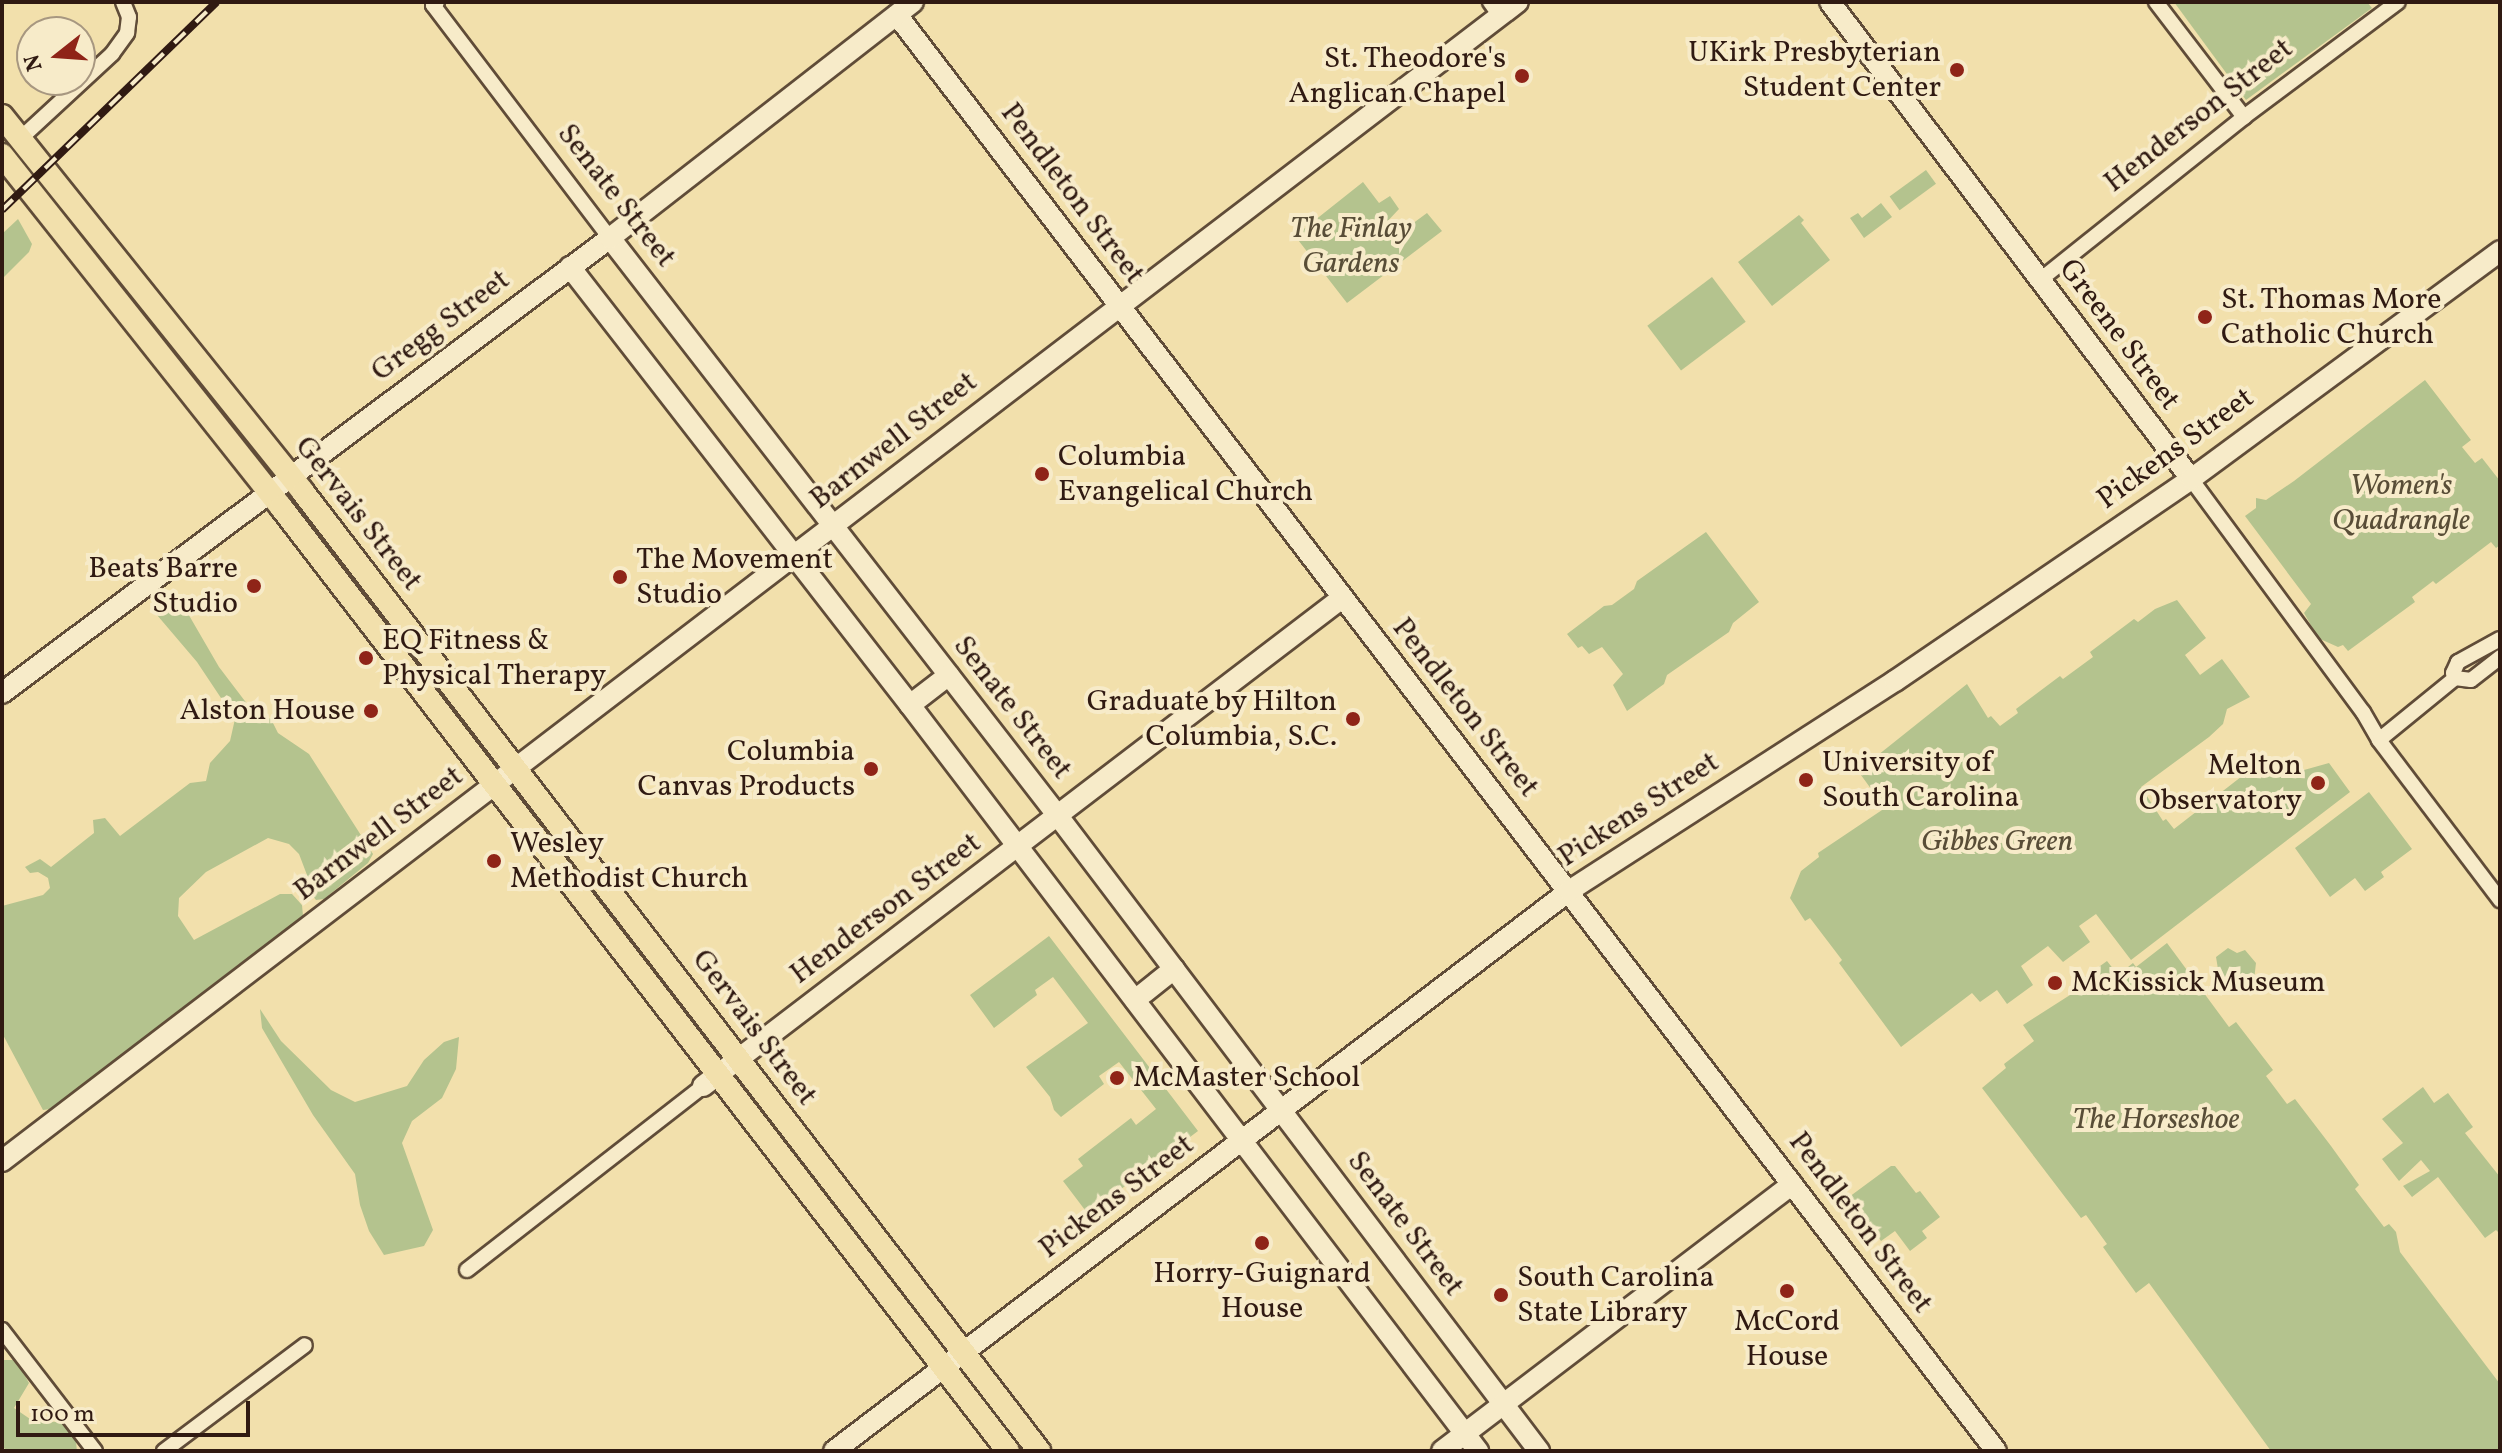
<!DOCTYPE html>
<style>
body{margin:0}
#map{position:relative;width:2502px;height:1453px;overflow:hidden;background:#f2e0ac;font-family:Vollkorn,serif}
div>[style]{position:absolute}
.green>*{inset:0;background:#b4c38e;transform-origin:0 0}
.roads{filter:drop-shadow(2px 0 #604c38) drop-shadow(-2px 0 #604c38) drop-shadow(0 2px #604c38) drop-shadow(0 -2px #604c38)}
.street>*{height:14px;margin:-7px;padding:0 7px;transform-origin:7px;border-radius:7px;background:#f7ebc9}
.secondary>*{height:20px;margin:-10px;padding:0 10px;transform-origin:10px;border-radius:10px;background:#f7ebc9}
.primary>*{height:22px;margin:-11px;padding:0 11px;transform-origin:11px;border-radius:11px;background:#f2e0ac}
.rail>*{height:8px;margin-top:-4px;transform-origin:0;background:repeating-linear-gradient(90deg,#f7ebc9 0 15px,#301a12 0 30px);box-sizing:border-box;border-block:2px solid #301a12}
.dots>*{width:22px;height:22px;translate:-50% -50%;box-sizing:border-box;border:4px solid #f7ebc9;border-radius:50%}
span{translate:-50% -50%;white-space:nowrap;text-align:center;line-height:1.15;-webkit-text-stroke:8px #f7ebc9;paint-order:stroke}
.poi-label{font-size:30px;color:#301a12}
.right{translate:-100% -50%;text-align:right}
.left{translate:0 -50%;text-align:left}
.street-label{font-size:30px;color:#301a12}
.park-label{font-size:30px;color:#584d37;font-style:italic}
.frame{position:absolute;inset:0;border:4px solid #301a12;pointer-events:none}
.north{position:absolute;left:16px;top:16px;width:80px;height:80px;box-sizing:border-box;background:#f7ebc9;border:2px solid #a79780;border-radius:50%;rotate:253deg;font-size:22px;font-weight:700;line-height:32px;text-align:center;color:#301a12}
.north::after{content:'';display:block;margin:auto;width:28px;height:36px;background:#8f2418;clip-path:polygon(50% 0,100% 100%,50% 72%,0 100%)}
.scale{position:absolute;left:16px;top:1401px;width:234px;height:36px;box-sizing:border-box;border:4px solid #301a12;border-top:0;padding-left:10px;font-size:24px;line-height:28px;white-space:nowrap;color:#301a12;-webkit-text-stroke:6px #f7ebc9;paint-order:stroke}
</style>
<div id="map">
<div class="green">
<div style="clip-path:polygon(2174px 2px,2367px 2px,2372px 8px,2246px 100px)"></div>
<div style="left:1926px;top:170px;width:17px;height:45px;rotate:54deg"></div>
<div style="clip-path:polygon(1363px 182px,1379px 203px,1390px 196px,1399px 209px,1384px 225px,1393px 238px,1427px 213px,1442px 231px,1347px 303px,1295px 236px)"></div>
<div style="clip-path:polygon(1881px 203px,1892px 217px,1864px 238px,1850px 218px,1858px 213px,1862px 218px)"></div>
<div style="clip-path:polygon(1799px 215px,1804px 220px,1801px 223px,1830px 260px,1772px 306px,1738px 262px)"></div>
<div style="clip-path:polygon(18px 219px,32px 244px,29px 252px,2px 279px,2px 234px)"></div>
<div style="left:1712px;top:277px;width:56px;height:81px;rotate:53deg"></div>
<div style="clip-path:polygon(2425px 380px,2471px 440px,2462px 447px,2475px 463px,2482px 458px,2500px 481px,2500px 545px,2496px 548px,2491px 542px,2436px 584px,2433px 581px,2412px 597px,2415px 602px,2348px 651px,2343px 645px,2338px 647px,2318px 638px,2304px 613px,2311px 604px,2245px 516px,2256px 508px,2256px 498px,2266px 500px,2294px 481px)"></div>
<div style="clip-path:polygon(1706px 532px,1759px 602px,1733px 623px,1729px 632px,1667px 675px,1664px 684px,1627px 711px,1613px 685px,1623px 674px,1602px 647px,1589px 654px,1582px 646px,1578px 648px,1567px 634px,1604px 606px,1612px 605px,1634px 589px,1637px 581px)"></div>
<div style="clip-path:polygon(2177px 600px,2206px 638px,2185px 655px,2200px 675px,2222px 659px,2250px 697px,2227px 709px,2223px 724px,2209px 737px,2141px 787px,2163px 821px,2166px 819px,2174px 829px,2255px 766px,2304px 770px,2329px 763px,2350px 792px,2131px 960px,2096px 914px,2079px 926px,2090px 942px,2063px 962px,2048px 946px,2021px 966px,2033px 985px,2007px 1004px,1997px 990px,1980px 1002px,1972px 993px,1901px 1047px,1839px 963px,1842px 960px,1810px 918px,1805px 921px,1790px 898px,1801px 871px,1819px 857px,1818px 853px,1885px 808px,1858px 771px,1967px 684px,1988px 718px,1991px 716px,2000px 726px,2018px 713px,2016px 709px,2060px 676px,2063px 679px,2093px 657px,2090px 652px,2134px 619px,2138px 622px,2155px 609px)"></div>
<div style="clip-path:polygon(172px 603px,183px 605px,219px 667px,254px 713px,271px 719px,278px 733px,309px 754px,373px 854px,368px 863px,324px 899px,316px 900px,304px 885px,307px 875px,299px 854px,289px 844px,268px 838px,206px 872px,179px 898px,178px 916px,194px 940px,280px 894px,292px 894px,302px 905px,303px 916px,205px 990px,190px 1007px,50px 1109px,43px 1110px,2px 1033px,2px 906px,43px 895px,50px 888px,48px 878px,38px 872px,30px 873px,25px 867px,40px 859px,51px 867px,94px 833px,93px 820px,105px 818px,120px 836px,190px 783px,206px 781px,210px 763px,230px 741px,235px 719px,197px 662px,157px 615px)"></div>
<div style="clip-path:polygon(2369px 792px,2412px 849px,2381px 872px,2384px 877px,2365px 891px,2355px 878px,2330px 897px,2295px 848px)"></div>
<div style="clip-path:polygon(1049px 936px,1198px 1131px,1088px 1214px,1063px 1181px,1083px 1166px,1078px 1159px,1131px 1118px,1136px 1125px,1156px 1109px,1119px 1062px,1099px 1076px,1104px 1084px,1061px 1117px,1054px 1110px,1050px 1097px,1026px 1067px,1088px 1023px,1053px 977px,1035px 990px,1037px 995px,994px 1028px,970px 995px)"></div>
<div style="clip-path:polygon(2167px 943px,2229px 1027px,2236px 1022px,2273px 1070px,2266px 1076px,2287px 1104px,2295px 1099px,2331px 1146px,2359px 1185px,2355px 1189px,2384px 1227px,2389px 1224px,2396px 1232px,2400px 1252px,2500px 1384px,2500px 1451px,2271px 1451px,2149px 1283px,2136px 1293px,2103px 1247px,2107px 1244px,2086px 1215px,2081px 1218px,1982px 1088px,2006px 1068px,2004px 1064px,2034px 1041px,2023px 1025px,2081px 988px,2078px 982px,2107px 961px,2118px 975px,2133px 963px,2136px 967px)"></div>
<div style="clip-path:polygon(2228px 948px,2237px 953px,2245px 950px,2256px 963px,2254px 980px,2240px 990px,2234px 985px,2224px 988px,2214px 975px,2218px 969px,2216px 957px)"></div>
<div style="clip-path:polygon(260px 1009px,281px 1041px,331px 1090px,355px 1102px,407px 1086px,424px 1060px,444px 1042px,459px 1037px,456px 1069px,442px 1098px,412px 1121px,402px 1143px,433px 1230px,424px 1246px,384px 1255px,369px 1231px,360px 1205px,355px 1174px,313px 1115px,262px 1028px)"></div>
<div style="clip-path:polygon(2423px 1087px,2434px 1103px,2448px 1093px,2473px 1127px,2465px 1133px,2500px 1177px,2500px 1234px,2496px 1230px,2485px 1238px,2438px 1177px,2412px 1197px,2403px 1186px,2430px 1171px,2421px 1160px,2399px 1181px,2382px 1159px,2403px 1143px,2382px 1119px)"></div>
<div style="clip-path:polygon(1891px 1166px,1895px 1166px,1916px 1193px,1920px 1191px,1940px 1217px,1922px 1231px,1927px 1238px,1910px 1251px,1895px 1231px,1881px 1241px,1849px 1197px)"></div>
<div style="clip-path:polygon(2px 1360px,16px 1360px,29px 1383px,14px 1408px,33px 1421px,60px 1422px,75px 1433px,77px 1451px,9px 1451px,2px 1447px)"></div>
</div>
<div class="roads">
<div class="street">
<div style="left:437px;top:2px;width:5px;rotate:143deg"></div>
<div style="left:433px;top:5px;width:293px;rotate:52.8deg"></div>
<div style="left:1490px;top:2px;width:17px;rotate:54deg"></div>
<div style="left:2156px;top:2px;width:145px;rotate:52.6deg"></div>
<div style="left:21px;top:138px;width:124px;rotate:-42.7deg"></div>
<div style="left:112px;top:54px;width:26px;rotate:-54deg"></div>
<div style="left:127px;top:33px;width:16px;rotate:-83deg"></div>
<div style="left:129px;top:17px;width:16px;rotate:-112deg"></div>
<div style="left:2040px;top:280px;width:261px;rotate:-38.6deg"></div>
<div style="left:2244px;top:117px;width:192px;rotate:-36.8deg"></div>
<div style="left:2191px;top:479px;width:290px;rotate:53.6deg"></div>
<div style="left:2363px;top:712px;width:32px;rotate:60deg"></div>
<div style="left:2379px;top:740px;width:201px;rotate:52.9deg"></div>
<div style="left:2500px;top:639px;width:48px;rotate:151.3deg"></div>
<div style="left:2458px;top:662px;width:12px;rotate:114deg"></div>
<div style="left:2453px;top:673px;width:5px;rotate:68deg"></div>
<div style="left:2455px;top:678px;width:16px;rotate:7deg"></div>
<div style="left:2471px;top:680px;width:37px;rotate:-38deg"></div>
<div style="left:2379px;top:740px;width:98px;rotate:-39.2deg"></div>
<div style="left:467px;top:1270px;width:299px;rotate:-37.9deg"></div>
<div style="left:2px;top:1330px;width:153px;rotate:52.5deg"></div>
<div style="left:164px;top:1451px;width:176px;rotate:-36.9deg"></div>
</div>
<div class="secondary">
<div style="left:1830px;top:2px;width:598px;rotate:52.88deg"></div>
<div style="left:897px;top:15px;width:1808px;rotate:52.57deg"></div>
<div style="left:610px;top:238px;width:731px;rotate:52.22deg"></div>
<div style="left:1058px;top:816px;width:797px;rotate:52.86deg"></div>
<div style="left:570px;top:267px;width:554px;rotate:52.18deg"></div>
<div style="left:910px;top:705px;width:938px;rotate:52.71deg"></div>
<div style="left:2px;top:693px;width:759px;rotate:-36.81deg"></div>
<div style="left:610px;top:238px;width:384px;rotate:-37.9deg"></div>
<div style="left:910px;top:705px;width:49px;rotate:-37.6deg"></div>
<div style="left:1135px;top:1000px;width:50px;rotate:-38.5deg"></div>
<div style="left:703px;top:1086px;width:804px;rotate:-37.37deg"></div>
<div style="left:2px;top:1161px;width:1908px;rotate:-37.4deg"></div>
<div style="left:834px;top:1451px;width:924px;rotate:-37.3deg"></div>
<div style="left:1569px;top:891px;width:388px;rotate:-32.8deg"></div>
<div style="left:1895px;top:681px;width:358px;rotate:-34.3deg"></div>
<div style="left:2191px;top:479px;width:384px;rotate:-36.4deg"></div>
<div style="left:1442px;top:1451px;width:440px;rotate:-37.3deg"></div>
</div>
<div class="primary">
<div style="left:2px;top:116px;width:482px;rotate:51.3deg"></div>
<div style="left:303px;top:492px;width:1209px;rotate:52.49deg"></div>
<div style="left:2px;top:155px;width:449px;rotate:51.6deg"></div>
<div style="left:281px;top:507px;width:1191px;rotate:52.4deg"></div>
</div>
</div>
<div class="rail">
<div style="left:2px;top:210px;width:299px;rotate:-44.1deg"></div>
</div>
<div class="dots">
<div style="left:1957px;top:70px;background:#8f2418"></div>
<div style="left:1522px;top:76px;background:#8f2418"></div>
<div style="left:2205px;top:317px;background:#8f2418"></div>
<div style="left:1042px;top:474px;background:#8f2418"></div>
<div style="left:620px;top:577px;background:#8f2418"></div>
<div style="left:254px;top:586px;background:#8f2418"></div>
<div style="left:366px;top:658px;background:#8f2418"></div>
<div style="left:371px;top:711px;background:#8f2418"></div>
<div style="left:1353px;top:719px;background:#8f2418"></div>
<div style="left:871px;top:769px;background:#8f2418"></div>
<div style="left:1806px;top:780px;background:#8f2418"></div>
<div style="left:2318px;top:783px;background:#8f2418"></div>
<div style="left:494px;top:861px;background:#8f2418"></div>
<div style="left:2055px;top:983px;background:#8f2418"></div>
<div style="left:1117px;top:1078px;background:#8f2418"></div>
<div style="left:1262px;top:1243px;background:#8f2418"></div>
<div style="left:1787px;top:1291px;background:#8f2418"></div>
<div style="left:1501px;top:1295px;background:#8f2418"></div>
</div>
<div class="poi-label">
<span class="right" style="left:1941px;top:70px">UKirk Presbyterian<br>Student Center</span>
<span class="right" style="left:1506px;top:76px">St. Theodore's<br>Anglican Chapel</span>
<span class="left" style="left:2221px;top:317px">St. Thomas More<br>Catholic Church</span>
<span class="left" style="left:1058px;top:474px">Columbia<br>Evangelical Church</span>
<span class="left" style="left:636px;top:577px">The Movement<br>Studio</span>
<span class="right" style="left:238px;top:586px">Beats Barre<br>Studio</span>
<span class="left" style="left:382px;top:658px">EQ Fitness &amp;<br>Physical Therapy</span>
<span class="right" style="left:1337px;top:719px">Graduate by Hilton<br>Columbia, S.C.</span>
<span class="right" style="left:355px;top:711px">Alston House</span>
<span class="right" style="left:855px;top:769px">Columbia<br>Canvas Products</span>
<span class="left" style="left:1822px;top:780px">University of<br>South Carolina</span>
<span class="right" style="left:2302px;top:783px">Melton<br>Observatory</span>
<span class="left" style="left:510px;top:861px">Wesley<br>Methodist Church</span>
<span class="left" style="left:2071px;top:983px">McKissick Museum</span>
<span class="left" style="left:1133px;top:1078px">McMaster School</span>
<span style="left:1262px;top:1291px">Horry-Guignard<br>House</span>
<span class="left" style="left:1517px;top:1295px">South Carolina<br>State Library</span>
<span style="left:1787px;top:1339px">McCord<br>House</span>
</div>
<div class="street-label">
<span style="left:2199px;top:116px;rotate:-38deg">Henderson Street</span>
<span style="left:1072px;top:194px;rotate:53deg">Pendleton Street</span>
<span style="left:616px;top:196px;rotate:52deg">Senate Street</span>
<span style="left:441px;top:326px;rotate:-37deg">Gregg Street</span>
<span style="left:2119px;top:335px;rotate:53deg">Greene Street</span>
<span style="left:894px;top:441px;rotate:-38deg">Barnwell Street</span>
<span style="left:2176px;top:449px;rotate:-36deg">Pickens Street</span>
<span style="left:358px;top:514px;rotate:52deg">Gervais Street</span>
<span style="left:1012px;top:708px;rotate:52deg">Senate Street</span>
<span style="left:1465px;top:708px;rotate:52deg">Pendleton Street</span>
<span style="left:1639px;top:810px;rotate:-33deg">Pickens Street</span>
<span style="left:379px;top:834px;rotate:-37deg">Barnwell Street</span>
<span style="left:886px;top:909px;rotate:-37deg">Henderson Street</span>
<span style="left:754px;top:1028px;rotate:53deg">Gervais Street</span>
<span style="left:1117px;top:1197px;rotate:-37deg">Pickens Street</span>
<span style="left:1860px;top:1223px;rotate:53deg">Pendleton Street</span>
<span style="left:1405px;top:1224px;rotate:53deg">Senate Street</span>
</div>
<div class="park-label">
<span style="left:1351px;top:246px">The Finlay<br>Gardens</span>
<span style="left:2401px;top:503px">Women's<br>Quadrangle</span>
<span style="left:1997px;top:842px">Gibbes Green</span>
<span style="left:2156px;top:1120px">The Horseshoe</span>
</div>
<div class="frame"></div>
<div class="north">N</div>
<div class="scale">100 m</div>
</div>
